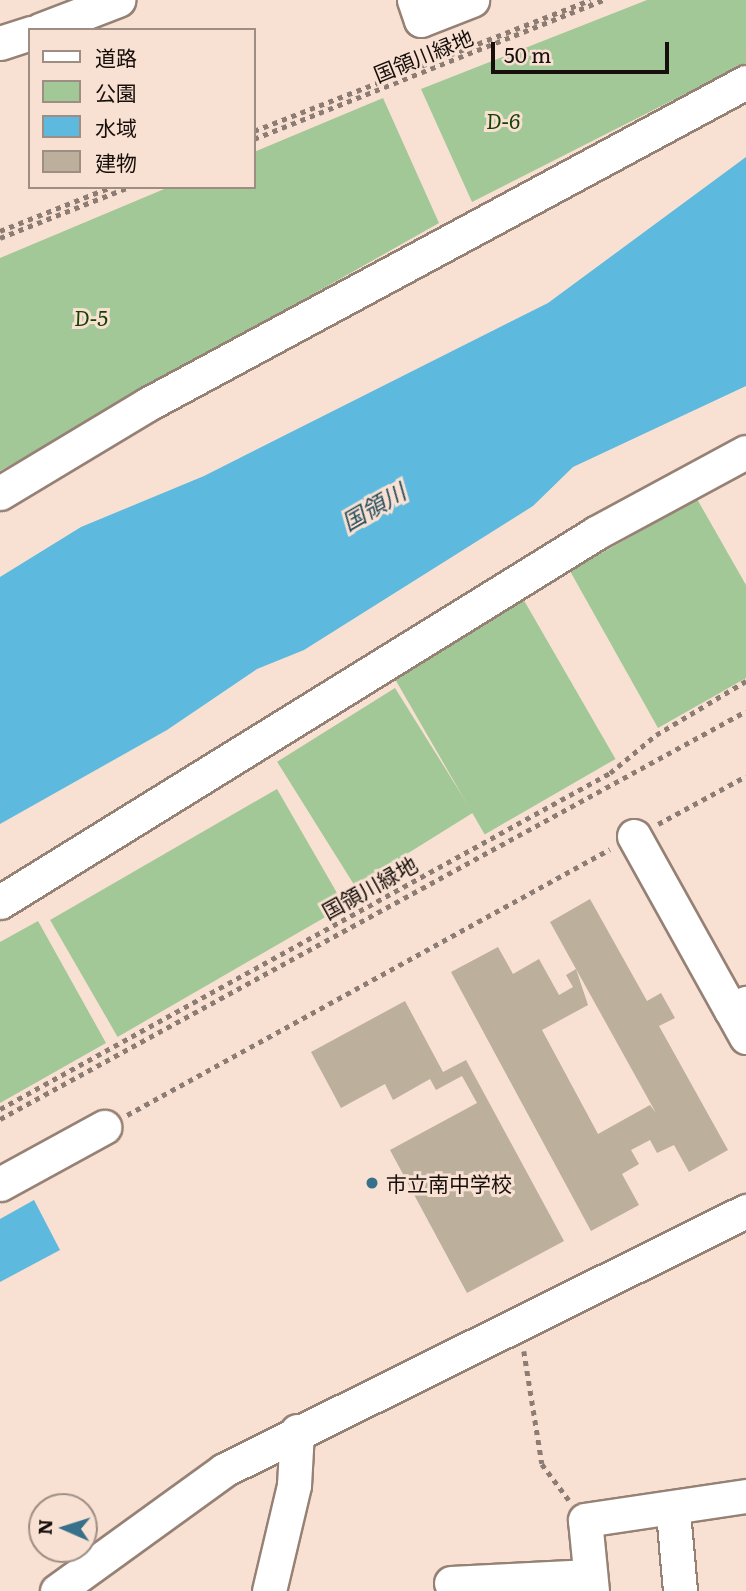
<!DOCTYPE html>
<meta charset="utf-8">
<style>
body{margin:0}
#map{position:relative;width:746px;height:1591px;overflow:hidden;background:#f8e1d3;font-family:Literata,"Noto Sans JP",serif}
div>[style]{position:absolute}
.green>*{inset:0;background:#a1c896;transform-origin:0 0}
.water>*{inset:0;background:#5db9dd}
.building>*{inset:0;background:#bcaf9b}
.path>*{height:4.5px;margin-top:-2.25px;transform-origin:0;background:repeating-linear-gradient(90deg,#8c7c73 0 5px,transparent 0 10px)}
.roads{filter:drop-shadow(2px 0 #968175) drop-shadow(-2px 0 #968175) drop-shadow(0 2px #968175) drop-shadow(0 -2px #968175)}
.minor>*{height:33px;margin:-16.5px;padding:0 16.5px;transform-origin:16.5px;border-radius:16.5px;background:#fff}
.dots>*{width:19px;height:19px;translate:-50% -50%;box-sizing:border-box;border:4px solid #f8e1d3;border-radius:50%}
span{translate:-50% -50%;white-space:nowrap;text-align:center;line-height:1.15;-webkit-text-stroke:6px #f8e1d3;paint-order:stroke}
.street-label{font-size:21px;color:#170f0b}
.park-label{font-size:21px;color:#144200;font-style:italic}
.poi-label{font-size:21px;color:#170f0b}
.left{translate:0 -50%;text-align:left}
.water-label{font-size:23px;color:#254d5d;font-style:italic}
.legend{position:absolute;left:28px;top:28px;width:228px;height:161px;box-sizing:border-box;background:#f8e1d3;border:2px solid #9e8d83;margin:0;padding:9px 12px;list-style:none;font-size:21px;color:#170f0b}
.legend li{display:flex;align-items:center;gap:14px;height:35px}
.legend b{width:35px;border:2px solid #9e8d83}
.north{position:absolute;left:28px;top:1493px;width:70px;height:70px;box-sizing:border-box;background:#f8e1d3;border:2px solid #9e8d83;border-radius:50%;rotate:273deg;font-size:19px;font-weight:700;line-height:28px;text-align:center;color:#170f0b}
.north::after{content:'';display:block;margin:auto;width:24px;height:32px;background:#37708a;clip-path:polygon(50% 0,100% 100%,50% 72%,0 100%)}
.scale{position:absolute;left:491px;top:42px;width:178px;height:32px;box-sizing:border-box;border:4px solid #170f0b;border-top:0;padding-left:9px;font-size:21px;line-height:24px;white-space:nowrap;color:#170f0b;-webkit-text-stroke:5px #f8e1d3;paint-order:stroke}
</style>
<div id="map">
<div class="green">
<div style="clip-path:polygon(647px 0,746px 0,746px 63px,472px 202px,421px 89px)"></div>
<div style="clip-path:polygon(383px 98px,439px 223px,0 471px,0 258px,169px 187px,254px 187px,254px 152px)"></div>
<div style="clip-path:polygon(697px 499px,746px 585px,746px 678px,658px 728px,570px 571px)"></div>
<div style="left:522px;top:597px;width:187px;height:151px;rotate:60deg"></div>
<div style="left:395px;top:688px;width:147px;height:139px;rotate:58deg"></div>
<div style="left:277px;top:789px;width:135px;height:262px;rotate:60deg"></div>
<div style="clip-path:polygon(38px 921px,106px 1043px,0 1103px,0 942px)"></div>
</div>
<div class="water">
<div style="clip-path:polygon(746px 157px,746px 386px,573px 467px,533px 506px,304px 650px,257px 669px,167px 730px,0 824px,0 577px,81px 527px,204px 476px,548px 303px)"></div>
<div style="clip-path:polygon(34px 1200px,60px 1250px,0 1282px,0 1219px)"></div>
</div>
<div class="building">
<div style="clip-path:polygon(evenodd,590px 899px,647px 1001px,661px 993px,675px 1018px,659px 1026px,728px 1150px,689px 1172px,674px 1145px,657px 1153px,650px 1140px,631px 1150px,639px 1164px,622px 1174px,639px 1205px,591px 1231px,451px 972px,498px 947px,513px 974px,539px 959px,559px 995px,573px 987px,566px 975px,576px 969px,550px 922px,590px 899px,576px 969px,656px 1113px,650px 1105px,598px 1134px,542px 1030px,588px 1005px,576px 969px)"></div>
<div style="clip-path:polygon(405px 1001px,443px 1072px,466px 1060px,564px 1241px,467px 1293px,390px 1150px,477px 1103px,462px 1076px,436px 1090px,430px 1079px,393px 1100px,385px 1084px,341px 1108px,311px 1052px)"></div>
</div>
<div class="path">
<div style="left:440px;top:41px;width:16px;rotate:68deg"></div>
<div style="left:254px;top:131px;width:361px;rotate:-21.3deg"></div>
<div style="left:254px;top:139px;width:376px;rotate:-21.7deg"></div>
<div style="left:0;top:231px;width:119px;rotate:-21.6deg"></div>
<div style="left:0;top:238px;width:139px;rotate:-21.6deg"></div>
<div style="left:658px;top:824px;width:100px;rotate:-28.6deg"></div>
<div style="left:0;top:1109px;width:696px;rotate:-28.85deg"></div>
<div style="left:610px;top:773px;width:60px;rotate:-39.6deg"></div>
<div style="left:656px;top:735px;width:105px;rotate:-31deg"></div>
<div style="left:127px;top:1115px;width:551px;rotate:-28.84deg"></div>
<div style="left:0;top:1119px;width:850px;rotate:-28.67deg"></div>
<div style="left:524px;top:1351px;width:114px;rotate:80.9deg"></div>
<div style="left:542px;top:1464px;width:45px;rotate:53.1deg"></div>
</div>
<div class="roads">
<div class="minor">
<div style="left:414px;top:0;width:21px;rotate:71deg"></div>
<div style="left:421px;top:20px;width:55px;rotate:-21.4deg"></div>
<div style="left:40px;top:30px;width:84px;rotate:-21deg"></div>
<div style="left:0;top:43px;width:32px;rotate:-18deg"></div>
<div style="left:0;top:493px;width:173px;rotate:-31deg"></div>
<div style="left:148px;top:404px;width:679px;rotate:-28.3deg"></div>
<div style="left:634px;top:836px;width:199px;rotate:60.9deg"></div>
<div style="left:731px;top:1010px;width:17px;rotate:-25deg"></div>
<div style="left:0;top:902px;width:701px;rotate:-31.76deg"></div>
<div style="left:596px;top:533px;width:170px;rotate:-28.4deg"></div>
<div style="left:731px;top:1010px;width:31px;rotate:61deg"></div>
<div style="left:0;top:1184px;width:119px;rotate:-28.7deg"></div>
<div style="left:673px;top:1512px;width:79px;rotate:84.9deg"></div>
<div style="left:451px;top:1583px;width:139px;rotate:-2.9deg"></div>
<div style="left:57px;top:1591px;width:206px;rotate:-35.9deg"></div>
<div style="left:224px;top:1470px;width:583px;rotate:-26.39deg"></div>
<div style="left:269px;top:1591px;width:109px;rotate:-76.7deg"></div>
<div style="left:294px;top:1485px;width:54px;rotate:-86.8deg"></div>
<div style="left:592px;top:1591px;width:71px;rotate:-95.6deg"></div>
<div style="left:585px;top:1520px;width:163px;rotate:-8.5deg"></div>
</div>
</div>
<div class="dots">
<div style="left:372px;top:1183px;background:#37708a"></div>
</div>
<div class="street-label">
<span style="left:423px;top:55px;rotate:-22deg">国領川緑地</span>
<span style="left:369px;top:887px;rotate:-29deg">国領川緑地</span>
</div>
<div class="park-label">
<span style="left:503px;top:120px">D-6</span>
<span style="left:91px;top:317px">D-5</span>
</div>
<div class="poi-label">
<span class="left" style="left:386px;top:1183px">市立南中学校</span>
</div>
<div class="water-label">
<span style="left:373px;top:506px;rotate:-30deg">国領川</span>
</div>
<ul class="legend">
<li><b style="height:9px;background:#fff"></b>道路</li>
<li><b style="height:19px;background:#a1c896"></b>公園</li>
<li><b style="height:19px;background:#5db9dd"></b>水域</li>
<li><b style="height:19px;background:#bcaf9b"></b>建物</li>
</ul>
<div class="north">N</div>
<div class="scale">50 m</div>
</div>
